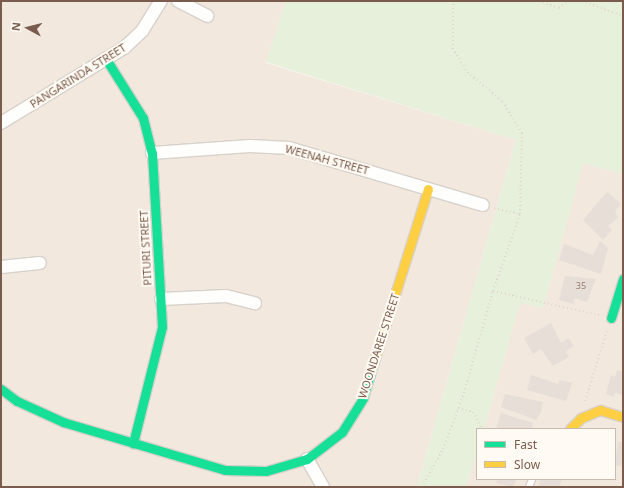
<!DOCTYPE html>
<style>
body{margin:0}
#map{position:relative;width:624px;height:488px;overflow:hidden;background:#f9f5f0;font-family:"Noto Sans",sans-serif}
div>[style]{position:absolute}
.residential>*{inset:0;background:#f2e8de}
.green>*{inset:0;background:#e7f0db}
.building>*{inset:0;background:#e6ded7}
.path>*{height:2px;margin-top:-1px;transform-origin:0;background:repeating-linear-gradient(90deg,#dcd5d0 0 1px,transparent 0 4px)}
.roads{filter:drop-shadow(1px 0 #d7d1cb) drop-shadow(-1px 0 #d7d1cb) drop-shadow(0 1px #d7d1cb) drop-shadow(0 -1px #d7d1cb)}
.lane>*{height:6px;margin:-3px;padding:0 3px;transform-origin:3px;border-radius:3px;background:#fefefd}
.street>*{height:12px;margin:-6px;padding:0 6px;transform-origin:6px;border-radius:6px;background:#fefefd}
.fast>*{height:9px;margin:-4.5px;padding:0 4.5px;transform-origin:4.5px;border-radius:4.5px;background:#16e098}
.slow>*{height:9px;margin:-4.5px;padding:0 4.5px;transform-origin:4.5px;border-radius:4.5px;background:#ffcf43}
span{translate:-50% -50%;white-space:nowrap;text-align:center;line-height:1.15;-webkit-text-stroke:4px #fffaf3;paint-order:stroke}
.number-label{font-size:9px;color:#977e72}
.number-label span{-webkit-text-stroke-width:0}
.street-label{font-size:11px;color:#7a5c4d}
.frame{position:absolute;inset:0;border:2px solid #7a5c4d;pointer-events:none}
.legend{position:absolute;left:476px;top:428px;width:140px;height:52px;box-sizing:border-box;background:#fffaf3;border:1px solid #cabbb1;margin:0;padding:5px 7px;list-style:none;font-size:12px;color:#7a5c4d}
.legend li{display:flex;align-items:center;gap:8px;height:20px}
.legend b{width:20px;border:1px solid #cabbb1}
.north{position:absolute;left:8px;top:8px;width:40px;height:40px;-webkit-text-stroke:3px #fffaf3;paint-order:stroke;rotate:277deg;font-size:11px;font-weight:700;line-height:16px;text-align:center;color:#7a5c4d}
.north::after{content:'';display:block;margin:auto;width:14px;height:18px;background:#7a5c4d;clip-path:polygon(50% 0,100% 100%,50% 72%,0 100%)}
</style>
<div id="map">
<div class="residential">
<div style="clip-path:polygon(1px 1px,286px 1px,266px 63px,516px 140px,417px 487px,1px 487px)"></div>
<div style="clip-path:polygon(583px 162px,623px 174px,623px 487px,466px 487px,477px 452px,477px 479px,615px 479px,615px 429px,484px 429px,520px 302px,543px 308px)"></div>
</div>
<div class="green">
<div style="clip-path:polygon(286px 1px,623px 1px,623px 174px,583px 163px,543px 308px,520px 303px,484px 429px,477px 429px,477px 452px,466px 487px,417px 487px,516px 140px,266px 62px)"></div>
</div>
<div class="building">
<div style="clip-path:polygon(607px 192px,621px 204px,615px 211px,618px 218px,608px 226px,612px 230px,603px 240px,583px 220px)"></div>
<div style="clip-path:polygon(600px 241px,608px 248px,601px 274px,559px 260px,564px 244px,593px 255px)"></div>
<div style="clip-path:polygon(565px 276px,596px 279px,587px 302px,575px 298px,573px 304px,559px 300px)"></div>
<div style="clip-path:polygon(551px 323px,561px 343px,569px 338px,574px 346px,566px 351px,569px 357px,553px 366px,541px 349px,533px 354px,524px 338px)"></div>
<div style="clip-path:polygon(617px 370px,623px 372px,623px 395px,615px 393px,614px 397px,606px 394px,611px 375px,615px 377px)"></div>
<div style="clip-path:polygon(531px 375px,558px 384px,560px 380px,572px 383px,566px 401px,527px 390px)"></div>
<div style="clip-path:polygon(505px 394px,543px 402px,541px 412px,536px 420px,501px 407px)"></div>
<div style="clip-path:polygon(501px 413px,533px 423px,532px 429px,496px 429px)"></div>
<div style="clip-path:polygon(618px 441px,623px 443px,623px 463px,620px 466px,615px 465px)"></div>
<div style="clip-path:polygon(497px 479px,517px 479px,513px 487px,496px 483px)"></div>
<div style="clip-path:polygon(540px 479px,562px 479px,559px 487px,539px 487px)"></div>
</div>
<div class="path">
<div style="left:539px;top:1px;width:21px;rotate:19deg"></div>
<div style="left:559px;top:8px;width:11px;rotate:-38deg"></div>
<div style="left:582px;top:1px;width:44px;rotate:20.1deg"></div>
<div style="left:494px;top:208px;width:27px;rotate:13deg"></div>
<div style="left:493px;top:291px;width:109px;rotate:12.8deg"></div>
<div style="left:585px;top:401px;width:73px;rotate:-72.6deg"></div>
<div style="left:458px;top:408px;width:16px;rotate:15deg"></div>
<div style="left:473px;top:412px;width:19px;rotate:62deg"></div>
<div style="left:422px;top:487px;width:43px;rotate:-61.1deg"></div>
<div style="left:443px;top:449px;width:60px;rotate:-69.4deg"></div>
<div style="left:464px;top:393px;width:106px;rotate:-74.1deg"></div>
<div style="left:493px;top:291px;width:82px;rotate:-70.7deg"></div>
<div style="left:520px;top:214px;width:81px;rotate:-88.6deg"></div>
<div style="left:522px;top:133px;width:38px;rotate:-122deg"></div>
<div style="left:502px;top:101px;width:44px;rotate:-140.5deg"></div>
<div style="left:468px;top:73px;width:28px;rotate:-122deg"></div>
<div style="left:453px;top:49px;width:48px;rotate:-90deg"></div>
</div>
<div class="roads">
<div class="lane">
<div style="left:529px;top:487px;width:9px;rotate:-69deg"></div>
</div>
<div class="street">
<div style="left:178px;top:1px;width:33px;rotate:27deg"></div>
<div style="left:1px;top:123px;width:144px;rotate:-31.4deg"></div>
<div style="left:124px;top:48px;width:25px;rotate:-43deg"></div>
<div style="left:142px;top:31px;width:36px;rotate:-58deg"></div>
<div style="left:152px;top:153px;width:98px;rotate:-4.1deg"></div>
<div style="left:250px;top:146px;width:39px;rotate:3deg"></div>
<div style="left:289px;top:148px;width:202px;rotate:16.4deg"></div>
<div style="left:1px;top:267px;width:39px;rotate:-6deg"></div>
<div style="left:161px;top:299px;width:65px;rotate:-2.6deg"></div>
<div style="left:226px;top:296px;width:30px;rotate:14deg"></div>
<div style="left:307px;top:459px;width:32px;rotate:60deg"></div>
</div>
<div class="fast">
<div style="left:106px;top:59px;width:70px;rotate:57.9deg"></div>
<div style="left:143px;top:118px;width:36px;rotate:76deg"></div>
<div style="left:152px;top:153px;width:174px;rotate:86.7deg"></div>
<div style="left:162px;top:327px;width:120px;rotate:104deg"></div>
<div style="left:611px;top:318px;width:41px;rotate:-72.9deg"></div>
<div style="left:1px;top:389px;width:20px;rotate:37deg"></div>
<div style="left:17px;top:401px;width:51px;rotate:24.5deg"></div>
<div style="left:63px;top:422px;width:169px;rotate:16.5deg"></div>
<div style="left:225px;top:470px;width:41px;rotate:1.4deg"></div>
<div style="left:266px;top:471px;width:43px;rotate:-16.3deg"></div>
<div style="left:307px;top:459px;width:44px;rotate:-37.6deg"></div>
<div style="left:342px;top:432px;width:40px;rotate:-58deg"></div>
<div style="left:363px;top:398px;width:42px;rotate:-73.3deg"></div>
</div>
<div class="slow">
<div style="left:375px;top:358px;width:177px;rotate:-72.6deg"></div>
<div style="left:570px;top:429px;width:16px;rotate:-45deg"></div>
<div style="left:581px;top:418px;width:21px;rotate:-23deg"></div>
<div style="left:600px;top:410px;width:24px;rotate:17deg"></div>
</div>
</div>
<div class="number-label">
<span style="left:581px;top:286px">35</span>
</div>
<div class="street-label">
<span style="left:78px;top:76px;rotate:-32deg">PANGARINDA STREET</span>
<span style="left:327px;top:160px;rotate:15deg">WEENAH STREET</span>
<span style="left:146px;top:248px;rotate:-93deg">PITURI STREET</span>
<span style="left:379px;top:346px;rotate:-72deg">WOONDAREE STREET</span>
</div>
<div class="frame"></div>
<ul class="legend">
<li><b style="height:5px;background:#16e098"></b>Fast</li>
<li><b style="height:5px;background:#ffcf43"></b>Slow</li>
</ul>
<div class="north">N</div>
</div>
